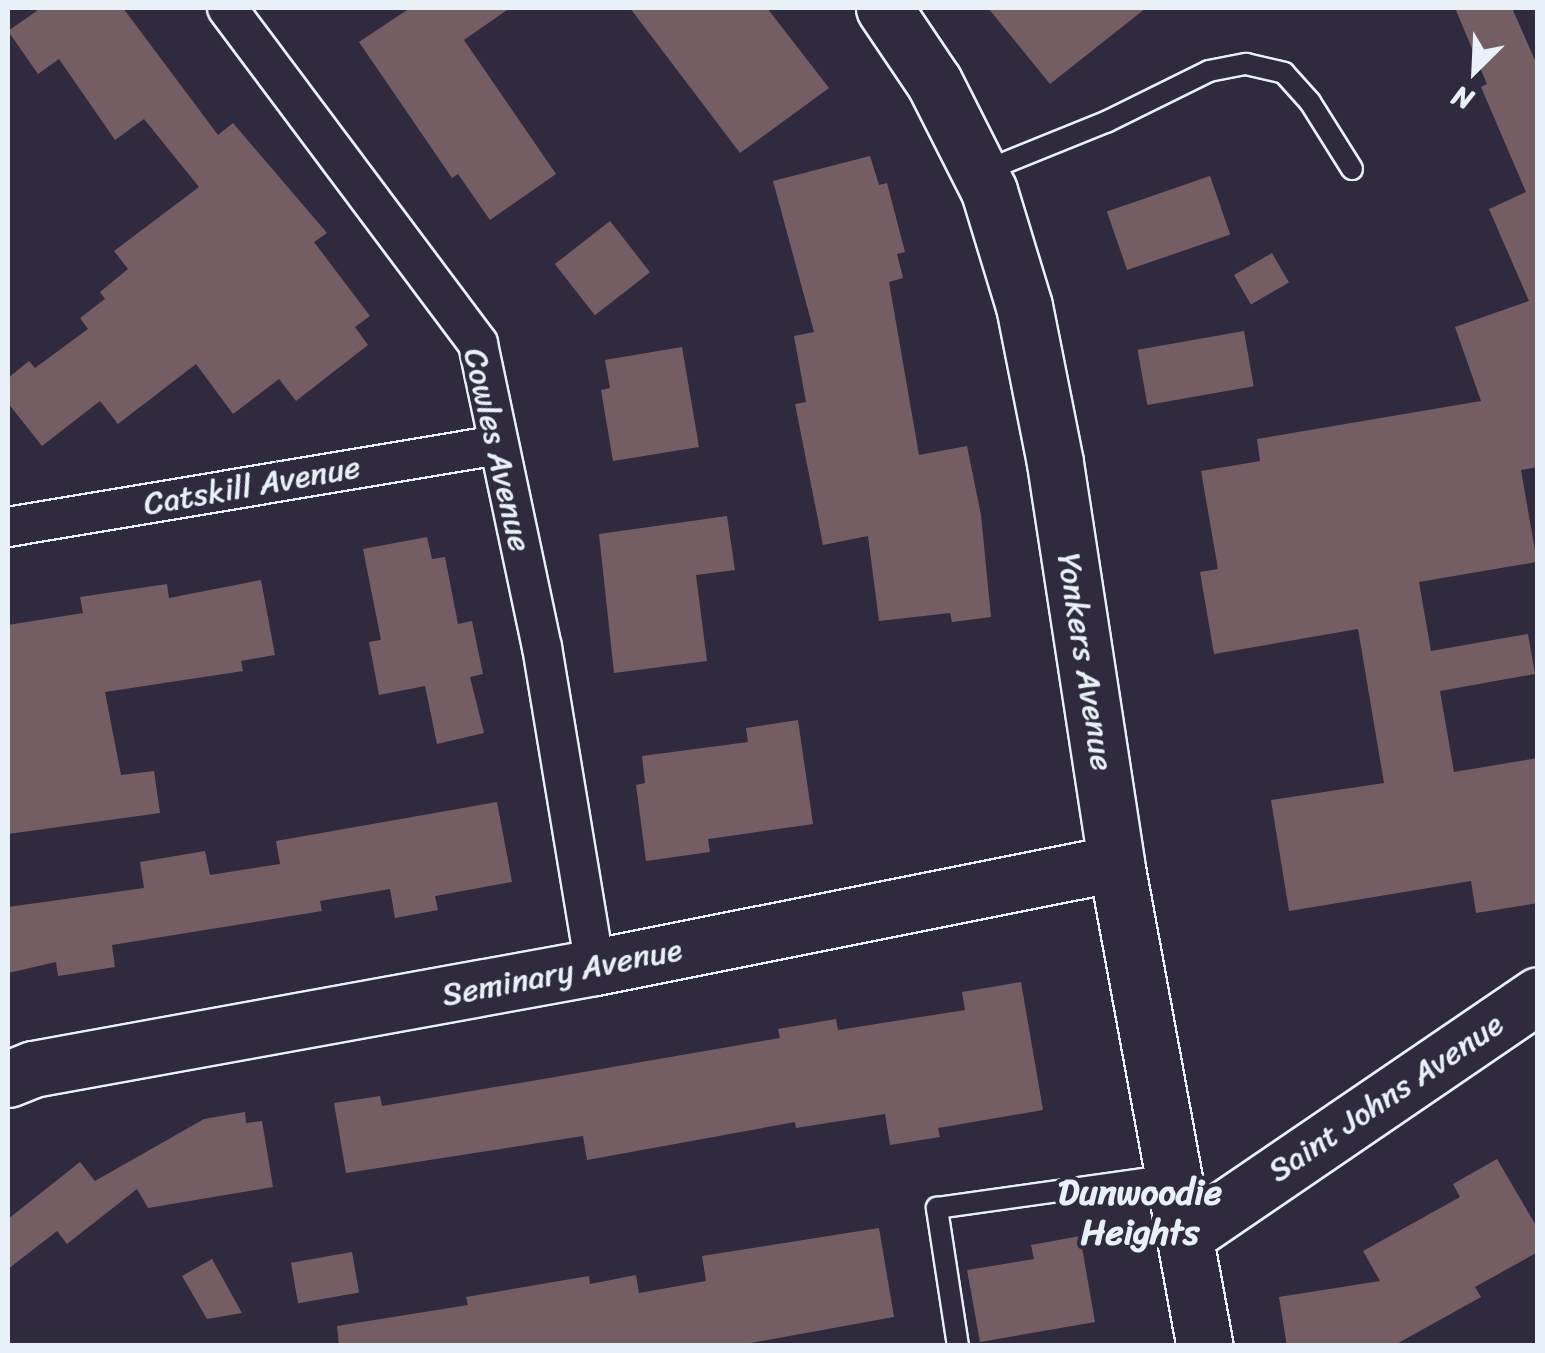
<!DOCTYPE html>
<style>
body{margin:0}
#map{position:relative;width:1545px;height:1353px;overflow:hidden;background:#2f2a3d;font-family:Sriracha,sans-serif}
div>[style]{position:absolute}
.building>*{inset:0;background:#755e63;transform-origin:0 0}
.roads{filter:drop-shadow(2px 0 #e8f1f8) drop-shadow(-2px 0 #e8f1f8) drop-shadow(0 2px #e8f1f8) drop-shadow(0 -2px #e8f1f8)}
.lane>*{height:20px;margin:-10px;padding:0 10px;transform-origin:10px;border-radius:10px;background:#2f2a3d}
.street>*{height:38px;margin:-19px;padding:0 19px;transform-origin:19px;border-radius:19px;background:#2f2a3d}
.secondary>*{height:55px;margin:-27.5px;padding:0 27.5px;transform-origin:27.5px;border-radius:27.5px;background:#2f2a3d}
.primary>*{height:55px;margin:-27.5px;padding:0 27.5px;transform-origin:27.5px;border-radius:27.5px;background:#2f2a3d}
span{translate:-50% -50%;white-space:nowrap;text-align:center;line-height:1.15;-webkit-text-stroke:8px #2f2a3d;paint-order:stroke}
.street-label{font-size:32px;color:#e8f1f8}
.neighbourhood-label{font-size:35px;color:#e8f1f8;font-weight:700}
.frame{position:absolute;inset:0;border:10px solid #e8f1f8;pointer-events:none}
.north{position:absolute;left:1425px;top:20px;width:100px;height:100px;-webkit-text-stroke:8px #2f2a3d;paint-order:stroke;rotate:204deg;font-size:28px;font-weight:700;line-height:40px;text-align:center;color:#e8f1f8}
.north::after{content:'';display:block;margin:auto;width:35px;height:45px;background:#e8f1f8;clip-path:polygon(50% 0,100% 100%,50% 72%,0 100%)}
</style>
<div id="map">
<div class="building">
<div style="clip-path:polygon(41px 8px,123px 8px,218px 135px,233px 123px,327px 233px,314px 242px,370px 316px,355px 327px,368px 345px,296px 401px,279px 379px,233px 414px,196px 364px,118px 424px,100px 401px,42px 446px,8px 403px,8px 378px,29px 361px,35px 368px,88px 329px,80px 318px,105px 299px,100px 292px,128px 269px,114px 251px,199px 187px,144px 119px,115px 140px,59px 59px,38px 74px,8px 31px)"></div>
<div style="clip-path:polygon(410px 8px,510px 8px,464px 40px,556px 174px,490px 220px,458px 174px,452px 178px,359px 42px)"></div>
<div style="clip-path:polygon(630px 8px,767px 8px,829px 88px,740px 153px)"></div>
<div style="clip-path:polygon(988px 8px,1146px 8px,1050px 84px)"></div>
<div style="clip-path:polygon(1455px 8px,1512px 8px,1538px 67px,1538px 467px,1521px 470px,1537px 562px,1419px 582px,1431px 651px,1528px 634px,1535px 674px,1440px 691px,1454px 772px,1538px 758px,1538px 903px,1476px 913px,1471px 881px,1289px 911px,1271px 800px,1384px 783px,1358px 629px,1214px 654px,1200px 572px,1218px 569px,1201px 471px,1260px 461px,1257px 439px,1481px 401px,1455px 327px,1529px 301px,1489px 209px,1526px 192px,1481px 87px,1487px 84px)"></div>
<div style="clip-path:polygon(870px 156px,879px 185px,887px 183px,905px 252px,897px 254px,903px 278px,889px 282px,919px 455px,967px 446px,981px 515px,991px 617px,952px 622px,950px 613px,879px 621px,868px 536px,823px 545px,795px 404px,806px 402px,794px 336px,814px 332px,773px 181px)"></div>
<div style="left:1210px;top:176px;width:62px;height:109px;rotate:71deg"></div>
<div style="left:610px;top:221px;width:65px;height:70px;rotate:52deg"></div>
<div style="left:1272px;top:253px;width:34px;height:44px;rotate:60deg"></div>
<div style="left:1244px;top:331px;width:56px;height:108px;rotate:80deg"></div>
<div style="clip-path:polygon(682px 347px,699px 447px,613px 461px,601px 390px,610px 388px,605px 360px)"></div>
<div style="clip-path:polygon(727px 516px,735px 570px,696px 575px,707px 661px,614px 673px,599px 534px)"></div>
<div style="clip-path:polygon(427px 537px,432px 559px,445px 557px,458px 624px,472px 621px,483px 674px,470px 677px,484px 733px,437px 744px,425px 686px,379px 695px,369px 642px,381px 640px,363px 549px)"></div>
<div style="clip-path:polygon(261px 580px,275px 655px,241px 661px,243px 671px,105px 692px,121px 775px,154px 771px,160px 813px,8px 834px,8px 625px,83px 613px,80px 597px,167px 584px,169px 598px)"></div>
<div style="clip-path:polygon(798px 720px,813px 824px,708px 839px,710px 852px,646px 861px,636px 785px,645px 783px,642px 756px,748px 742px,746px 728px)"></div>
<div style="clip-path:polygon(497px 802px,512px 882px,435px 896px,438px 910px,395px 918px,390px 889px,320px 901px,322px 911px,112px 945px,115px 967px,58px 976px,56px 962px,8px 973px,8px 907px,144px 888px,140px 862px,205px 851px,210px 875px,280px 864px,276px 841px)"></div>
<div style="clip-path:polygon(1021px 982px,1043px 1110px,938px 1128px,940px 1137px,890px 1145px,885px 1114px,796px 1128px,795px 1122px,587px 1160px,583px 1136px,346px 1173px,334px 1103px,380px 1096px,382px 1106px,555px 1077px,780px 1038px,778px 1029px,836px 1019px,838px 1030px,965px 1010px,962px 992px)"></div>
<div style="clip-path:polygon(245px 1112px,246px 1123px,262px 1121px,273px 1187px,148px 1208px,137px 1189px,67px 1244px,57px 1231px,8px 1269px,8px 1219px,80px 1162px,95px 1181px,204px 1119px)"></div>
<div style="clip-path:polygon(1497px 1159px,1538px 1229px,1538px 1252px,1475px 1287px,1481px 1297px,1393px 1346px,1287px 1346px,1279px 1297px,1380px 1281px,1363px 1251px,1460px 1197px,1453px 1184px)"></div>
<div style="clip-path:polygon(879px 1228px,894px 1317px,734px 1346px,339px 1346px,337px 1326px,468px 1305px,466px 1297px,589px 1276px,590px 1284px,636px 1275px,639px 1293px,706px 1281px,702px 1256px)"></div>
<div style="clip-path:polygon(1080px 1236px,1095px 1322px,980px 1342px,967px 1270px,1034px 1259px,1031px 1245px)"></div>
<div style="left:352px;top:1252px;width:41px;height:62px;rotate:80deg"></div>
<div style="clip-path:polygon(212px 1259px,242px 1313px,207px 1319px,182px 1276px)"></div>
</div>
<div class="roads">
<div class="lane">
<div style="left:982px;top:172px;width:134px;rotate:-22deg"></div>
<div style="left:1106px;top:122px;width:115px;rotate:-26.3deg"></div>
<div style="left:1209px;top:71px;width:38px;rotate:-11deg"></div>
<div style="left:1246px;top:64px;width:39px;rotate:13deg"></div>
<div style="left:1284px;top:73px;width:39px;rotate:48deg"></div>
<div style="left:1310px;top:102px;width:79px;rotate:57.9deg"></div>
<div style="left:958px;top:1346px;width:140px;rotate:-98.7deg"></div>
<div style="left:937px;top:1208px;width:238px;rotate:-8deg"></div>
</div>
<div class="street">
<div style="left:227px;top:8px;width:419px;rotate:53.2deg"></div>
<div style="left:478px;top:344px;width:310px;rotate:78.1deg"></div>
<div style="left:542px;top:647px;width:324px;rotate:80.6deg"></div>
<div style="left:8px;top:527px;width:496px;rotate:-9.5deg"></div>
</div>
<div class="secondary">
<div style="left:8px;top:1079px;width:27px;rotate:-22deg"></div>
<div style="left:33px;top:1069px;width:571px;rotate:-10.29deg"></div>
<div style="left:595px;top:967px;width:531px;rotate:-11.29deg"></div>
<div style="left:1185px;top:1236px;width:427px;rotate:-34.3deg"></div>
</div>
<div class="primary">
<div style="left:884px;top:8px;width:89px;rotate:56deg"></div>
<div style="left:934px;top:82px;width:122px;rotate:63.2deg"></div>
<div style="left:989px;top:191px;width:120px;rotate:73.1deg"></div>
<div style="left:1024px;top:306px;width:160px;rotate:78.8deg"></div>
<div style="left:1055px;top:463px;width:405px;rotate:81.3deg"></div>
<div style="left:1116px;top:863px;width:491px;rotate:79.6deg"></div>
</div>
</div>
<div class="street-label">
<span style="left:497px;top:450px;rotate:77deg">Cowles Avenue</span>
<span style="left:252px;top:486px;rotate:-10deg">Catskill Avenue</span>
<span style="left:1085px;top:662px;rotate:81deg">Yonkers Avenue</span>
<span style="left:562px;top:973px;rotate:-11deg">Seminary Avenue</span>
<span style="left:1386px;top:1098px;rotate:-34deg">Saint Johns Avenue</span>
</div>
<div class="neighbourhood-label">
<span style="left:1140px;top:1212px">Dunwoodie<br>Heights</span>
</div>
<div class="frame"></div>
<div class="north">N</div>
</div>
